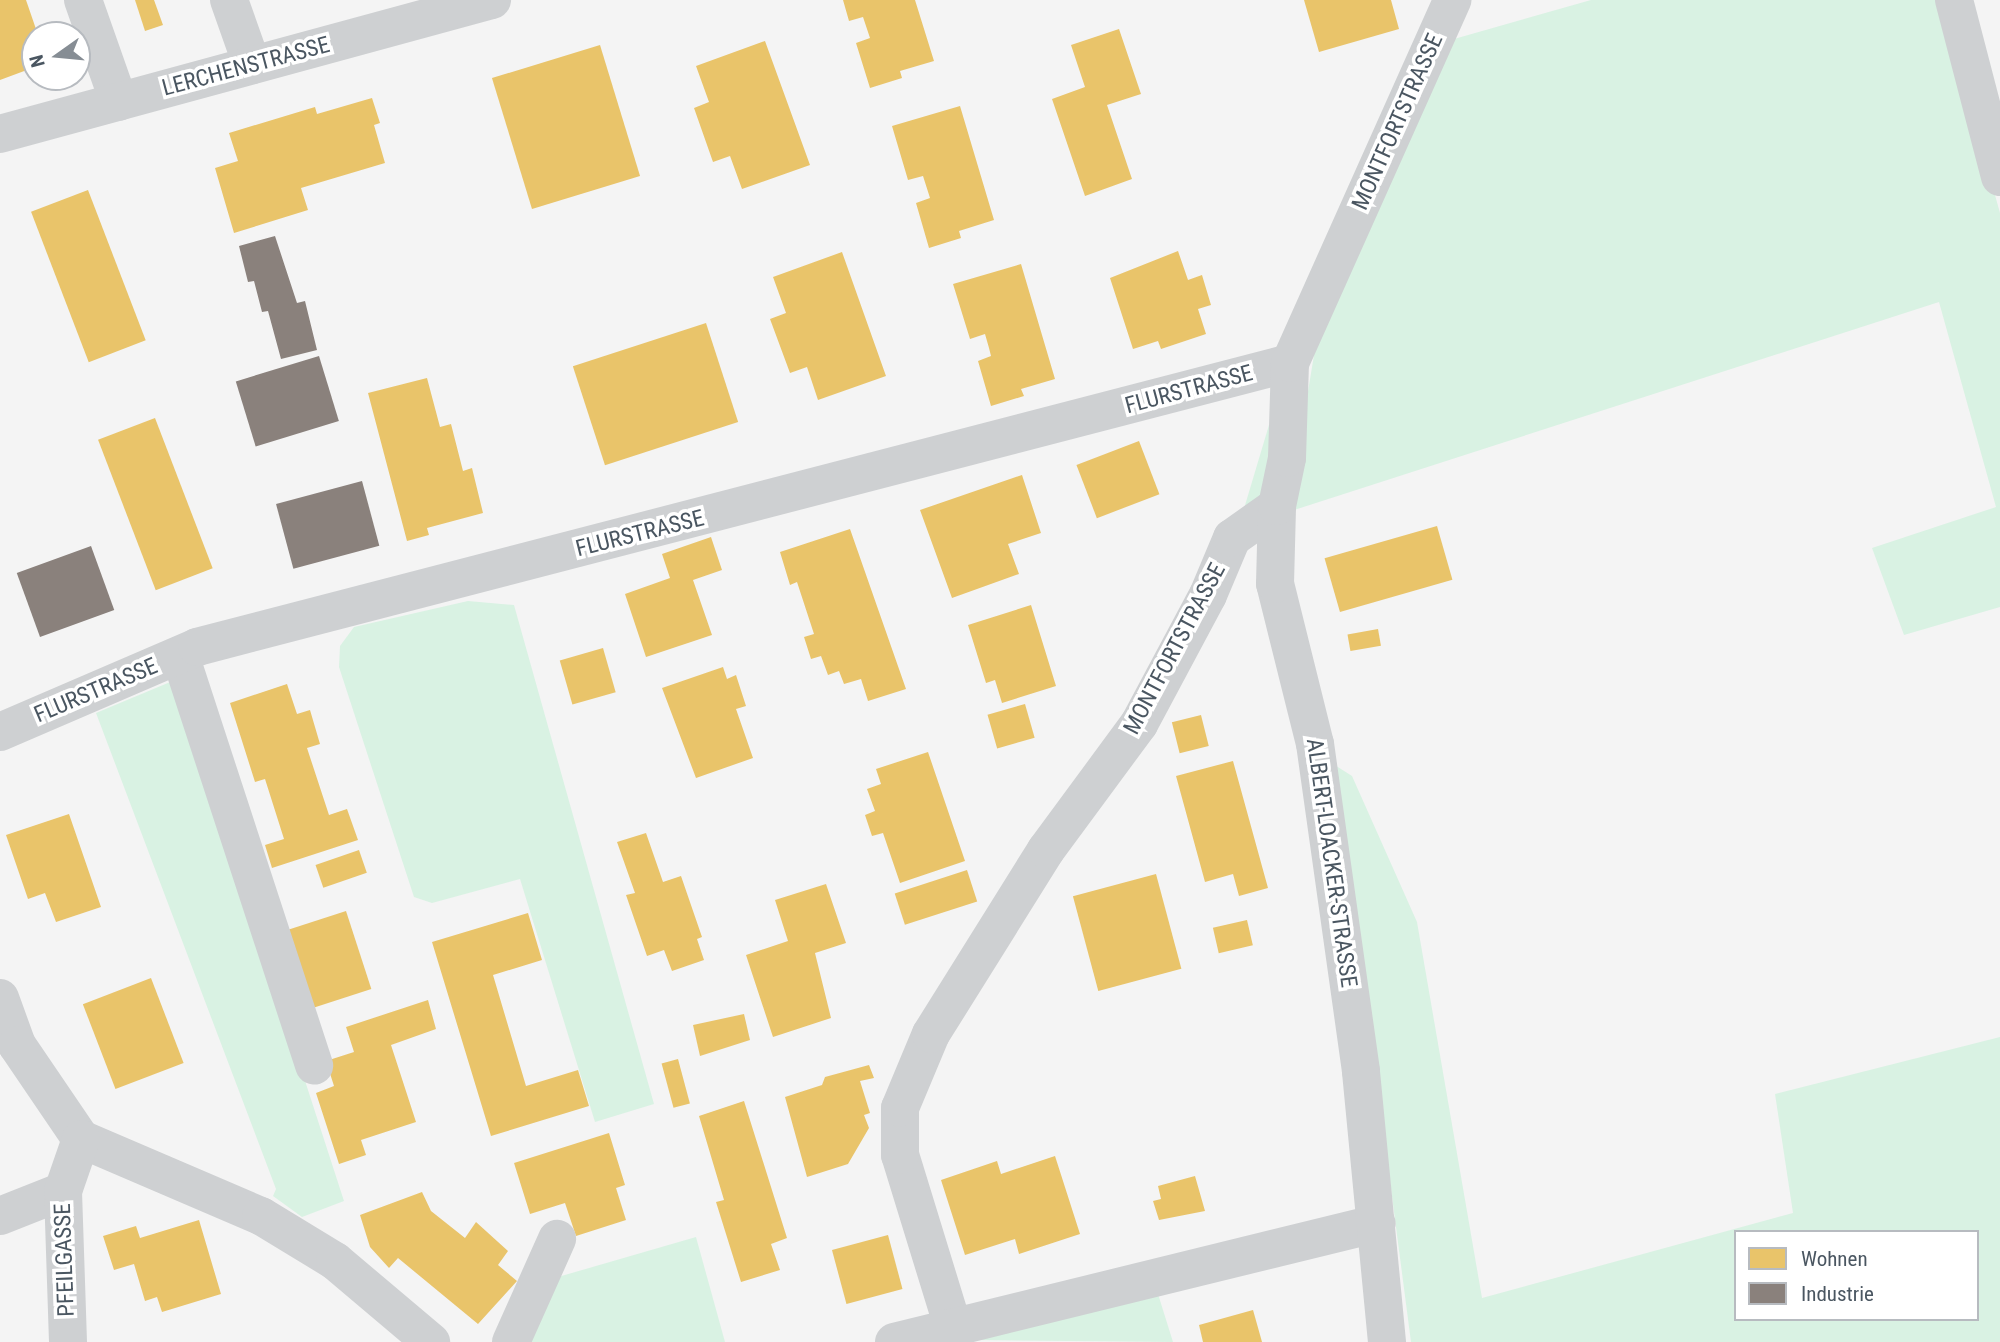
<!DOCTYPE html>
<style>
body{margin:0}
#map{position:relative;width:2000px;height:1342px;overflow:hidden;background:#f4f4f4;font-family:"Roboto Condensed",sans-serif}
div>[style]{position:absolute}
.green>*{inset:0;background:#d9f2e3}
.homes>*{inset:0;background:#e9c46a;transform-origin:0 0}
.industry>*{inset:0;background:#8a817c;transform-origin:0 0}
.minor>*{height:38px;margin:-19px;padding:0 19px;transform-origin:19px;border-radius:19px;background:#ced0d2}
span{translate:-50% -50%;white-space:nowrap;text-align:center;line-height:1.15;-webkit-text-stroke:7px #fff;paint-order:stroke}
.street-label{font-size:23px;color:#4a5661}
.legend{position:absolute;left:1734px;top:1230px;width:245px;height:91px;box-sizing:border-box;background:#fff;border:2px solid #b7bbc0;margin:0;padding:9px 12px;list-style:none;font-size:21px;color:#4a5661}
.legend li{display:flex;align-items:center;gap:14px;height:35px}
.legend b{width:35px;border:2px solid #b7bbc0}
.north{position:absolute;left:21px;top:21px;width:70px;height:70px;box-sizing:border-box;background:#fff;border:2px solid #b7bbc0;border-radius:50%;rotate:255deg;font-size:19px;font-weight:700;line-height:28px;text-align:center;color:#4a5661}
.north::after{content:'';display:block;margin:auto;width:24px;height:32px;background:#868d94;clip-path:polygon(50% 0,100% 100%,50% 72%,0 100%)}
</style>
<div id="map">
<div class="green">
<div style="clip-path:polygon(1591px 0,1941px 0,2000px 213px,2000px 607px,1904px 635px,1872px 548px,1996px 507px,1939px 302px,1288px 512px,1317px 337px,1447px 41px)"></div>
<div style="clip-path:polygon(1269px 425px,1276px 436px,1262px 496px,1243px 512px)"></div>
<div style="clip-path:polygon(468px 601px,514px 605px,654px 1104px,595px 1122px,520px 879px,432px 903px,414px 897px,339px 667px,340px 646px,354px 627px)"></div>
<div style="clip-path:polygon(175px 680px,344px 1201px,302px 1217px,273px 1196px,276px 1189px,96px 713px)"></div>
<div style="clip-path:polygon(evenodd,1330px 762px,1352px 776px,1417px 922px,1482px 1298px,1793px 1213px,1775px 1094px,2000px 1037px,2000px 1342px,1411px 1342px,1340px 798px,1330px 762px,1736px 1232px,1977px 1232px,1977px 1319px,1736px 1319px,1736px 1232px)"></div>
<div style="clip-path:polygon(696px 1237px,725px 1342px,529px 1342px,558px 1277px)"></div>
<div style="clip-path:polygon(1158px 1294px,1173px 1342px,977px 1340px)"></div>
</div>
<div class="homes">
<div style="clip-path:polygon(0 0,26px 0,37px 32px,51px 28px,54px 35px,35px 35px,35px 67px,0 80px)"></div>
<div style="clip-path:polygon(135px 0,154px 0,163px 25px,145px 31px)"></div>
<div style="clip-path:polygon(843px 0,915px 0,934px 61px,900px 71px,902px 78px,870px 88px,856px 43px,870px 38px,863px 17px,849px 21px)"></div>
<div style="clip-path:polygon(1304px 0,1391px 0,1399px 29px,1319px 52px)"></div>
<div style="clip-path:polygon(1119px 29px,1141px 94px,1107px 105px,1132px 179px,1085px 196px,1052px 99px,1085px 87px,1071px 45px)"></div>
<div style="clip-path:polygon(765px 41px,810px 165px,742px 189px,730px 156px,713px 162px,694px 108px,709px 102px,696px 66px)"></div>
<div style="left:600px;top:45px;width:137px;height:113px;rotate:73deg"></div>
<div style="clip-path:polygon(372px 98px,380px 123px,374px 125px,385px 163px,301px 188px,308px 210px,234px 233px,215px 168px,238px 161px,229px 133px,315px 107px,317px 114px)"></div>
<div style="clip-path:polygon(960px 106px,994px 220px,959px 231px,961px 238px,929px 248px,916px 203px,930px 198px,923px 176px,908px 180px,892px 126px)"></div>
<div style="left:88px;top:190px;width:161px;height:61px;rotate:69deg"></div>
<div style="clip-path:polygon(1178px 251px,1188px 280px,1202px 275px,1211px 305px,1198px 309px,1206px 334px,1161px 349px,1158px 341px,1133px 349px,1110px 278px)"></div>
<div style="clip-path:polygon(842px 252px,886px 376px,818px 400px,807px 367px,790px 373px,770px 319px,786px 313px,773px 277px)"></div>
<div style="clip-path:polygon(1021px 264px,1055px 379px,1021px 389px,1024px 396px,991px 406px,978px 361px,991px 356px,989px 348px,985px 334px,970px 339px,953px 284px)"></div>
<div style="left:706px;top:323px;width:104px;height:140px;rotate:72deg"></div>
<div style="clip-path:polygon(427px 378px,440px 427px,451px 424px,463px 471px,472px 468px,483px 513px,427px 528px,429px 535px,407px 541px,368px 393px)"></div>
<div style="left:155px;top:418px;width:161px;height:61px;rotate:69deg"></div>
<div style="left:1139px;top:441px;width:57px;height:67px;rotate:69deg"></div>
<div style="clip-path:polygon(1022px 475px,1041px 533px,1008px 544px,1019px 574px,952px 598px,920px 510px)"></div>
<div style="left:1437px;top:526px;width:56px;height:117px;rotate:74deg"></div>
<div style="clip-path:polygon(850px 529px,906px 689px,868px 701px,861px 679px,844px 684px,839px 671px,828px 675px,821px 656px,811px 659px,804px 637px,814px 634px,797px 582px,790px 585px,780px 552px)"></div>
<div style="clip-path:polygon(711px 537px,722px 570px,693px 580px,712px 635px,646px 657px,625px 594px,670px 578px,662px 554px)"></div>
<div style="clip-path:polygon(1031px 605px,1056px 686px,1002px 703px,995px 680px,986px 683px,968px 625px)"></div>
<div style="left:1378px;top:629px;width:17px;height:31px;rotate:80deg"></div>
<div style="left:603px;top:648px;width:46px;height:45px;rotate:74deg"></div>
<div style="clip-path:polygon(723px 667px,727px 679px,736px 675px,746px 706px,736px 709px,753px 758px,696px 778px,662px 688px)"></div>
<div style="clip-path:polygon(287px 684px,297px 714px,310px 710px,320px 744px,307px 748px,329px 815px,347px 809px,358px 840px,272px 868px,265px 845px,284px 839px,265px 779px,255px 782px,230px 703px)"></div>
<div style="left:1025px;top:704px;width:35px;height:39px;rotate:74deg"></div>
<div style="left:1201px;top:715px;width:32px;height:30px;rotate:76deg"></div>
<div style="clip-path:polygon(928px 752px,965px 861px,900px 883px,883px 833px,872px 836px,865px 815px,875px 811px,867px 789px,881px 784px,876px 769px)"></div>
<div style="clip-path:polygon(1233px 761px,1268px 888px,1239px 896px,1233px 874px,1205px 882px,1176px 776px)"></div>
<div style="clip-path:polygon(69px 814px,101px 907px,56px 922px,45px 893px,28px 899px,6px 835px)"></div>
<div style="clip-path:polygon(646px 833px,663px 882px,681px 876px,702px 937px,697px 939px,704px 960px,672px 971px,664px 950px,647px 956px,626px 895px,635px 893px,617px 842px)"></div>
<div style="left:359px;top:850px;width:24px;height:46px;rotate:71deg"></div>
<div style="left:967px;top:870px;width:33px;height:76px;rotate:72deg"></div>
<div style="left:1156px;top:874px;width:98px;height:86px;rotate:75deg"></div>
<div style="clip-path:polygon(826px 884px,846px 943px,815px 953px,831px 1018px,773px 1037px,746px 955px,788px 941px,775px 900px)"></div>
<div style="left:346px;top:911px;width:82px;height:60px;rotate:72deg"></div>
<div style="clip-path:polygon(528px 913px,542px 960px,493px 975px,526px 1086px,578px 1070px,589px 1106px,491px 1136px,432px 942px)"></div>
<div style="left:1247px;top:920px;width:26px;height:35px;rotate:77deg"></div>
<div style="left:151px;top:978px;width:91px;height:73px;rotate:69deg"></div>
<div style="clip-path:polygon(428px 1000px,436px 1029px,391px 1045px,416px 1122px,361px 1140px,366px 1155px,339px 1164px,316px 1093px,334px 1086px,326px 1061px,354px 1052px,346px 1027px)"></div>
<div style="clip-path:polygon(744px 1014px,750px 1040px,700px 1056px,693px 1025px)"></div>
<div style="left:678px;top:1059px;width:46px;height:17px;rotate:75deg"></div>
<div style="clip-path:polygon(869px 1065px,874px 1078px,860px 1081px,870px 1113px,864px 1115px,869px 1128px,848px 1164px,807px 1177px,785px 1097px,822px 1085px,825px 1077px)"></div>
<div style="clip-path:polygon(744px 1101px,787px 1238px,771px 1244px,780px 1270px,741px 1282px,716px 1202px,724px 1200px,699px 1116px)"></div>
<div style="clip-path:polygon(609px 1133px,625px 1185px,616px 1188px,626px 1220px,576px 1236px,565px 1203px,530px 1214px,514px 1163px)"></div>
<div style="clip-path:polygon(1055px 1156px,1080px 1234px,1019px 1254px,1015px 1239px,965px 1255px,941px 1180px,997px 1161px,1001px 1174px)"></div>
<div style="clip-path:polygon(1195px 1176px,1205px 1211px,1159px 1220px,1153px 1201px,1161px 1199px,1158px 1186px)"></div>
<div style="clip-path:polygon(422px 1192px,431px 1211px,465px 1238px,476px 1222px,508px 1251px,498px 1265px,517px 1281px,478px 1324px,398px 1258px,389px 1268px,370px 1247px,360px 1215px)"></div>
<div style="clip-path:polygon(199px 1220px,221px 1294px,162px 1312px,157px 1297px,145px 1301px,134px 1264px,114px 1270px,103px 1236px,136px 1226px,140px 1238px)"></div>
<div style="left:888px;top:1235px;width:56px;height:58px;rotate:75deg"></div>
<div style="clip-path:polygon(1253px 1310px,1262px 1342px,1203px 1342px,1199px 1325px)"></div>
</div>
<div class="industry">
<div style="clip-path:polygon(275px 236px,297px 303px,305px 301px,317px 350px,281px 359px,268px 311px,262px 312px,254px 281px,248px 282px,239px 246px)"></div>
<div style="left:319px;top:356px;width:68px;height:87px;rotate:73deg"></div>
<div style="left:362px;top:481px;width:67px;height:89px;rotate:75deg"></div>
<div style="left:91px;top:546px;width:68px;height:79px;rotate:70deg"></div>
</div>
<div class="minor">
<div style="left:83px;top:0;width:108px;rotate:70.6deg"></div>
<div style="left:229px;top:0;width:69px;rotate:70.5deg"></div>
<div style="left:1954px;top:0;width:183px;rotate:75.4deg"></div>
<div style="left:0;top:134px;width:510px;rotate:-15.24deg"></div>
<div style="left:180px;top:655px;width:432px;rotate:71.9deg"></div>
<div style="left:0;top:732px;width:215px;rotate:-23.3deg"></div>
<div style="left:197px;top:647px;width:1129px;rotate:-14.57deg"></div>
<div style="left:0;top:998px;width:50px;rotate:70.1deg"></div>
<div style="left:17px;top:1045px;width:114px;rotate:55.8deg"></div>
<div style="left:81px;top:1139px;width:196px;rotate:23.2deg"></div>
<div style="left:261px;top:1216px;width:87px;rotate:31.3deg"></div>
<div style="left:335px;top:1261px;width:126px;rotate:40.2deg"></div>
<div style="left:0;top:1216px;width:68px;rotate:-21.6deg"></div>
<div style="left:953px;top:1327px;width:180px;rotate:-107.1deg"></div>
<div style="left:900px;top:1155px;width:47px;rotate:-90deg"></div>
<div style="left:900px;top:1108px;width:80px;rotate:-67.3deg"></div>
<div style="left:931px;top:1034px;width:217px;rotate:-58deg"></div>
<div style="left:1046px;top:850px;width:157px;rotate:-53.6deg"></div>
<div style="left:1139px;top:724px;width:146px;rotate:-61.9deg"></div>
<div style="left:1208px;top:595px;width:62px;rotate:-67.2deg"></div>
<div style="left:1232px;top:538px;width:55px;rotate:-35.4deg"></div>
<div style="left:68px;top:1342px;width:151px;rotate:-91.9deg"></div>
<div style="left:63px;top:1191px;width:55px;rotate:-70.9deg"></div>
<div style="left:511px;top:1342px;width:113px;rotate:-65.9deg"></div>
<div style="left:894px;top:1342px;width:497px;rotate:-13.8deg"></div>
<div style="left:1387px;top:1342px;width:272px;rotate:-95.5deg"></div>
<div style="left:1361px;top:1071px;width:330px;rotate:-98deg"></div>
<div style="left:1315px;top:744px;width:165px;rotate:-104deg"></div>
<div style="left:1275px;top:584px;width:78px;rotate:-88.5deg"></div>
<div style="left:1277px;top:506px;width:49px;rotate:-78.2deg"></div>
<div style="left:1287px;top:458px;width:95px;rotate:-88.2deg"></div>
<div style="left:1290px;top:363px;width:398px;rotate:-65.9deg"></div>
</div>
<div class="street-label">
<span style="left:246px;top:67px;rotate:-15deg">LERCHENSTRASSE</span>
<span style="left:1398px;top:122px;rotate:-66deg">MONTFORTSTRASSE</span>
<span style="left:1189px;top:390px;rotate:-15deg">FLURSTRASSE</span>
<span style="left:640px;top:534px;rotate:-14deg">FLURSTRASSE</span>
<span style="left:1175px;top:649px;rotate:-62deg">MONTFORTSTRASSE</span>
<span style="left:96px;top:691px;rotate:-23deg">FLURSTRASSE</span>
<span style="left:1331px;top:863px;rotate:82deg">ALBERT-LOACKER-STRASSE</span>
<span style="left:65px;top:1260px;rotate:-92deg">PFEILGASSE</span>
</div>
<ul class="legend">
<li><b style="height:19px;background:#e9c46a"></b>Wohnen</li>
<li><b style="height:19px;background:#8a817c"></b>Industrie</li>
</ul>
<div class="north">N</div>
</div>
